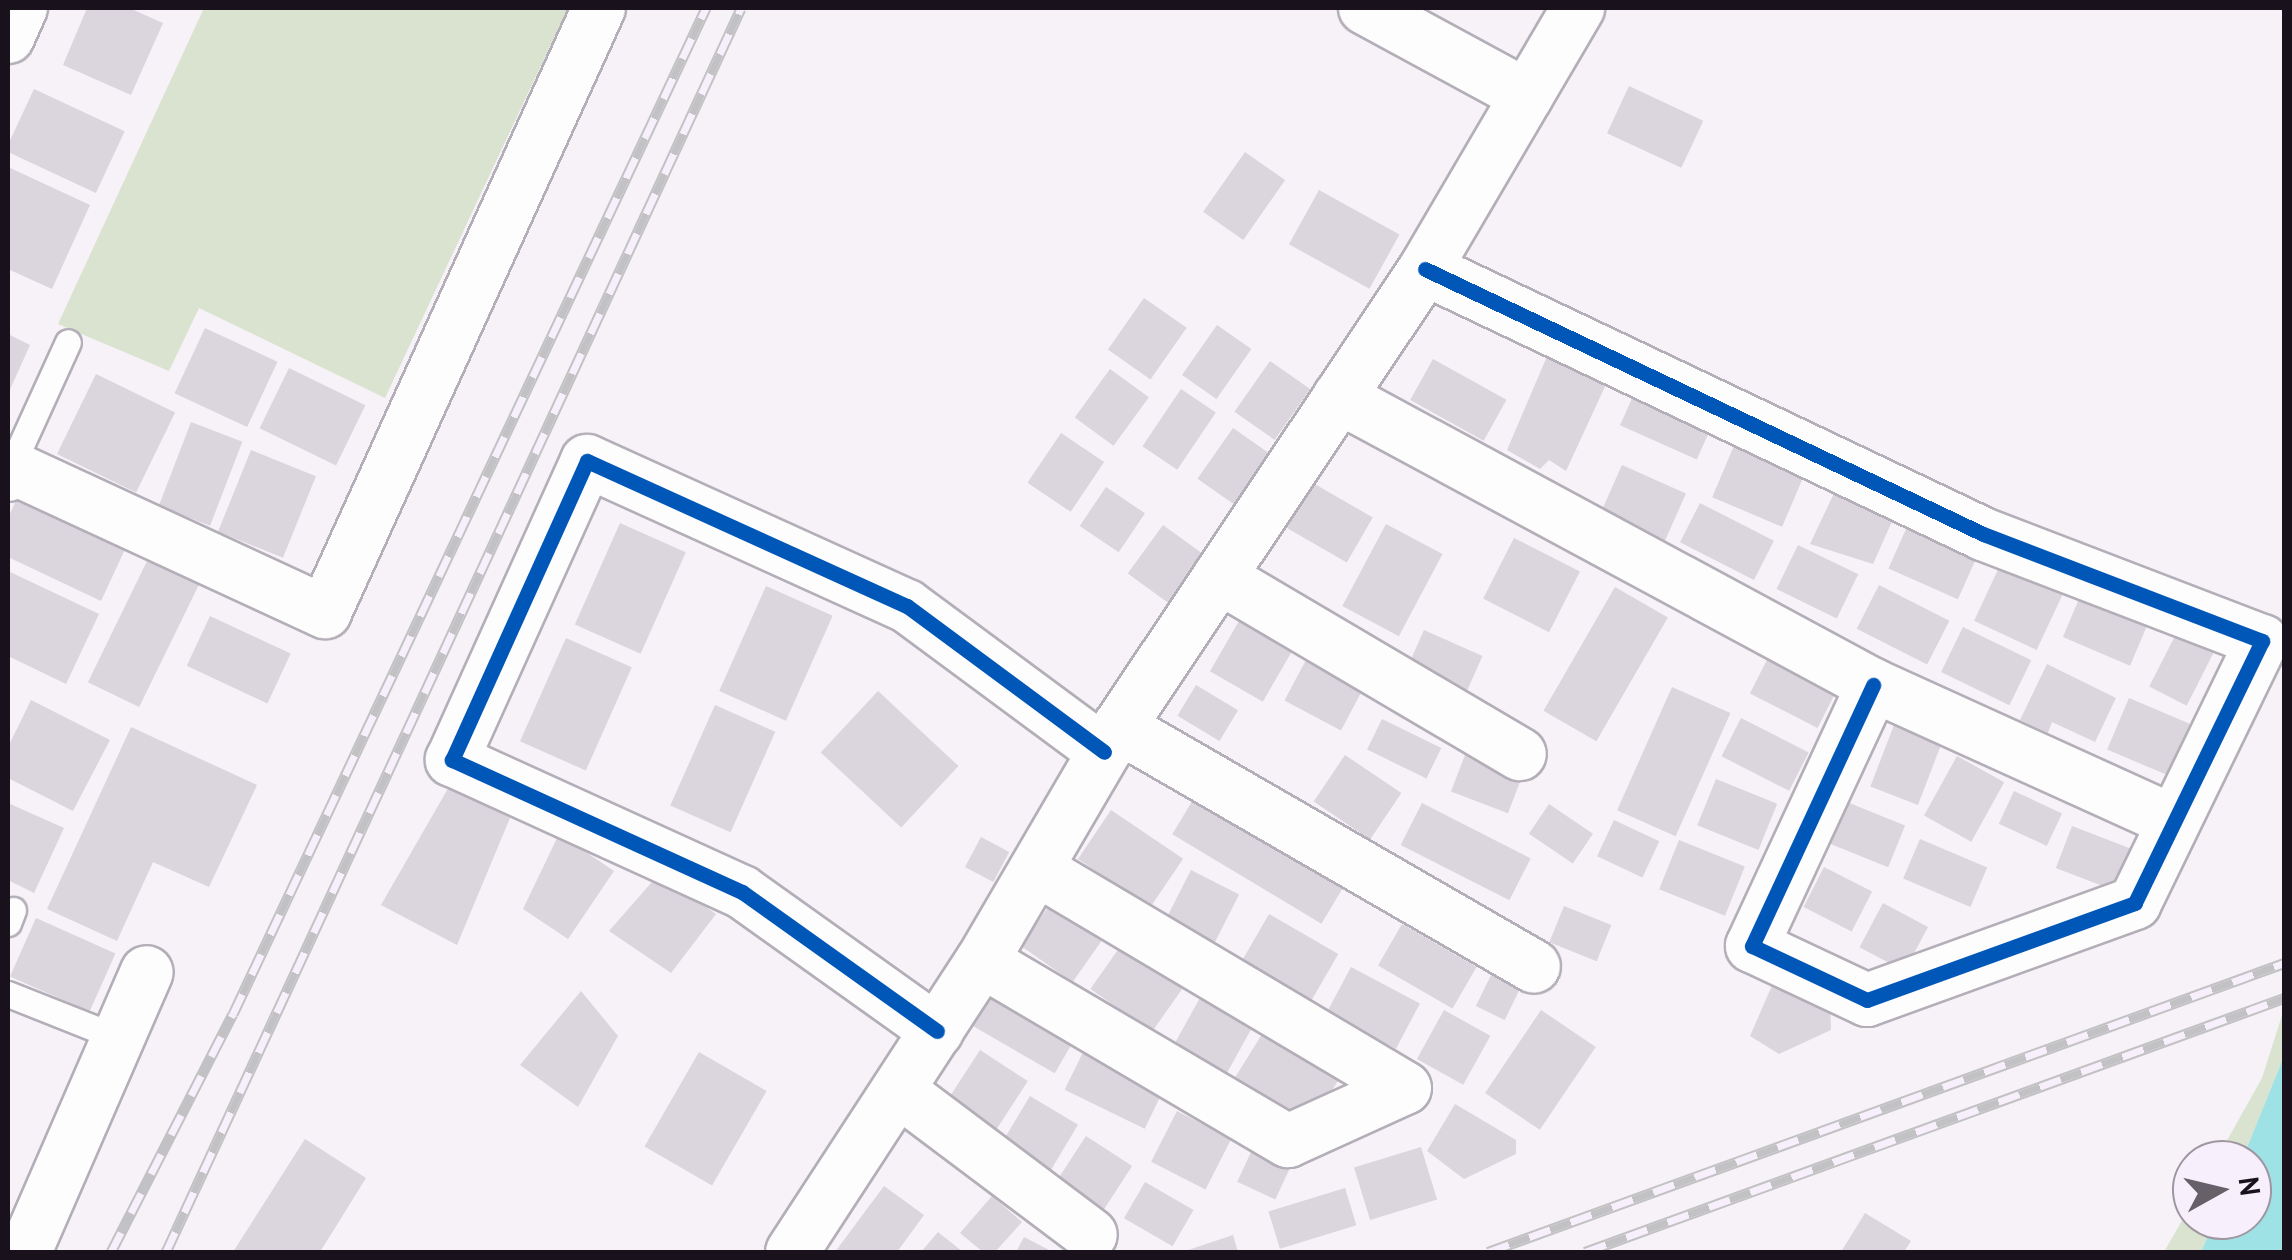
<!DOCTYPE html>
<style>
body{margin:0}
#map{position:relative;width:2292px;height:1260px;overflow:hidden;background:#f6f2f8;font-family:"PT Sans",sans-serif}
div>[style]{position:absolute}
.green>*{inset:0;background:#dae3d0}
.water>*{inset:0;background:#9ee2e5}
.building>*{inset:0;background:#dbd5de;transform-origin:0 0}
.roads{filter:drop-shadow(2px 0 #b3aeb7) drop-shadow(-2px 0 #b3aeb7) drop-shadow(0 2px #b3aeb7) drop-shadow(0 -2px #b3aeb7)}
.lane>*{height:25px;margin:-12.5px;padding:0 12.5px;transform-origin:12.5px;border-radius:12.5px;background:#fefdfe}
.street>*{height:52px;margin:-26px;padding:0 26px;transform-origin:26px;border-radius:26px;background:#fefdfe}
.rail>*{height:11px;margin-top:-5.5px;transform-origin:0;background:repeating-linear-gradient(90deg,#f7effb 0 22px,#c2c1c3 0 44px);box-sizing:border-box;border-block:2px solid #c2c1c3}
.cycleway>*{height:15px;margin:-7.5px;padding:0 7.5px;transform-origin:7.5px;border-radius:7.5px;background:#0057b8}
span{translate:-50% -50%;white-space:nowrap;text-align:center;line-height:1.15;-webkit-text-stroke:8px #f7effb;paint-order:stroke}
.frame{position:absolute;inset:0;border:10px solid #19121c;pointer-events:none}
.north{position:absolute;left:2172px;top:1140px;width:100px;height:100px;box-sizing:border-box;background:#f7effb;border:2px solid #9e97a2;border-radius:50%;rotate:82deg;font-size:28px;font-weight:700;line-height:40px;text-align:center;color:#19121c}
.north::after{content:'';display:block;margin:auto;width:35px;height:45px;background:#666069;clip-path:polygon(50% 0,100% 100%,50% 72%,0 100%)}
</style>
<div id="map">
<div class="green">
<div style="clip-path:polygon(204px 8px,568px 8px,385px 398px,199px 308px,169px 371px,58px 324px)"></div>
<div style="clip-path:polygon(2284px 1009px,2284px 1056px,2242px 1160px,2216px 1160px,2262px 1078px)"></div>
<div style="clip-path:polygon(2192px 1203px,2192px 1220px,2215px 1220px,2201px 1252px,2164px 1252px)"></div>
</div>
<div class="water">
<div style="clip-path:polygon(2284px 1056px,2284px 1252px,2201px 1252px,2215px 1220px,2252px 1220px,2252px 1160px,2242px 1160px)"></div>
</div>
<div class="building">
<div style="clip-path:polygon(87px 8px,129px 8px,163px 23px,131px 95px,63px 65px)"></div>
<div style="left:1629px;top:86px;width:82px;height:52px;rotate:25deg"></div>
<div style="left:34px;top:89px;width:100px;height:68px;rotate:25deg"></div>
<div style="left:1245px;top:152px;width:49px;height:73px;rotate:35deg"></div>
<div style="clip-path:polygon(8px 167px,90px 205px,52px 289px,8px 269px)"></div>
<div style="left:1319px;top:190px;width:92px;height:62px;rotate:29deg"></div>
<div style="left:1144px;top:298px;width:52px;height:63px;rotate:35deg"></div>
<div style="left:1217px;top:325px;width:42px;height:61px;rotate:35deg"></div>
<div style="left:205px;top:328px;width:80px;height:72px;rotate:25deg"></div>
<div style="clip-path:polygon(8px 334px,30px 345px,8px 394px)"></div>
<div style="clip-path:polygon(1548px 354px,1608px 380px,1566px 471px,1549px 460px,1540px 469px,1507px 450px)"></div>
<div style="left:1433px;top:359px;width:84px;height:47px;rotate:29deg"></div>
<div style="left:1270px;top:361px;width:49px;height:62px;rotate:35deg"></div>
<div style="left:289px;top:368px;width:85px;height:67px;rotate:26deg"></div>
<div style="left:1110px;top:369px;width:48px;height:60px;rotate:36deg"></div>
<div style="left:96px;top:374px;width:88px;height:89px;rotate:26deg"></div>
<div style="left:1642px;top:376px;width:84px;height:54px;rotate:24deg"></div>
<div style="left:1181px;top:389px;width:42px;height:69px;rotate:34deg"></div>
<div style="left:191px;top:422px;width:55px;height:90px;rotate:21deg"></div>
<div style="left:1233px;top:428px;width:45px;height:62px;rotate:35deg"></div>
<div style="left:1061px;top:433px;width:52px;height:60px;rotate:34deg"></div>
<div style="left:1736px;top:441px;width:76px;height:61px;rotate:23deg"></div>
<div style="left:251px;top:450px;width:70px;height:88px;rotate:22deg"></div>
<div style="left:1622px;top:465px;width:70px;height:56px;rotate:24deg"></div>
<div style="left:1313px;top:483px;width:69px;height:52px;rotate:30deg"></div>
<div style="left:1106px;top:487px;width:47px;height:47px;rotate:34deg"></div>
<div style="clip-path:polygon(1836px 489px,1894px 517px,1873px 564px,1810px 544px)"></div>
<div style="clip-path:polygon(20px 492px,128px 543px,101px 601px,8px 557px,8px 518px)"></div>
<div style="left:1700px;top:503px;width:83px;height:44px;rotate:27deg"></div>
<div style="left:1910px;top:520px;width:76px;height:53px;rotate:24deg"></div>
<div style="left:620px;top:523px;width:72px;height:111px;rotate:24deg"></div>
<div style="left:1386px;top:524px;width:64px;height:93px;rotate:28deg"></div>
<div style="left:1163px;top:525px;width:52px;height:60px;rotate:36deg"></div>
<div style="left:1514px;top:538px;width:74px;height:68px;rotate:27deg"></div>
<div style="left:1798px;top:545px;width:67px;height:49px;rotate:26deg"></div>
<div style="left:148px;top:559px;width:57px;height:137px;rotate:26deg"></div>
<div style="left:2002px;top:561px;width:69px;height:66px;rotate:25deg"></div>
<div style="clip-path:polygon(8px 571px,99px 614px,66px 684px,8px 656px)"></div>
<div style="left:1879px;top:585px;width:79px;height:49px;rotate:27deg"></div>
<div style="left:766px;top:586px;width:73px;height:115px;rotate:24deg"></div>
<div style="left:1615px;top:587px;width:61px;height:143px;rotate:30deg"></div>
<div style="left:2082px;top:592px;width:73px;height:49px;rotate:23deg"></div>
<div style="left:210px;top:616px;width:89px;height:55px;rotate:25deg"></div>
<div style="left:1239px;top:621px;width:61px;height:58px;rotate:30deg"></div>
<div style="left:1963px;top:627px;width:76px;height:50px;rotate:26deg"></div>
<div style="left:1424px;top:630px;width:64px;height:38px;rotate:24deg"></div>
<div style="left:2176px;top:634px;width:42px;height:59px;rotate:27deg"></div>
<div style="left:566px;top:638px;width:72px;height:113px;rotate:24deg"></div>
<div style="left:1773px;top:648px;width:76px;height:51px;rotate:27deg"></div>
<div style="left:1307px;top:658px;width:64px;height:48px;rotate:28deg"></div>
<div style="clip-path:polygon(2047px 664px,2116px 698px,2095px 742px,2052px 722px,2048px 733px,2020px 720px)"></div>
<div style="left:1196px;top:685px;width:49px;height:36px;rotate:31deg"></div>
<div style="left:1672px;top:687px;width:64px;height:135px;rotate:24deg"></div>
<div style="left:878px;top:691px;width:110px;height:84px;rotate:43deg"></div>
<div style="left:2129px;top:698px;width:66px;height:56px;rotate:23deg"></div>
<div style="clip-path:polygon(31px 700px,110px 740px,73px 811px,8px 778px,8px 747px)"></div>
<div style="left:715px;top:705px;width:66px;height:110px;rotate:24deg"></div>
<div style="left:1741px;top:718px;width:76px;height:43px;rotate:27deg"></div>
<div style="left:1382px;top:719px;width:66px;height:34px;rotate:26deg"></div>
<div style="left:1894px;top:725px;width:51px;height:66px;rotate:21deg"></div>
<div style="clip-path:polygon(131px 727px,257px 785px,209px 887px,153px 862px,117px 941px,47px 909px)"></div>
<div style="left:1345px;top:755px;width:68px;height:56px;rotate:34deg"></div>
<div style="left:1465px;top:755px;width:61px;height:39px;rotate:21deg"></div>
<div style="left:1957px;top:756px;width:54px;height:68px;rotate:29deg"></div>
<div style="left:1716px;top:779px;width:66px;height:50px;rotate:22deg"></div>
<div style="clip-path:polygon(450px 785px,510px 818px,457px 945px,381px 905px)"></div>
<div style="left:2014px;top:791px;width:53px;height:36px;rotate:25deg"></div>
<div style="left:1197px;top:793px;width:174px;height:48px;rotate:31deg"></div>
<div style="left:1842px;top:800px;width:68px;height:45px;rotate:22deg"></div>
<div style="clip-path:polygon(8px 803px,64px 828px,34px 893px,8px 880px)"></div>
<div style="left:1422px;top:803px;width:122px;height:47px;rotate:27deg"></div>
<div style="left:1549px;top:804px;width:53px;height:36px;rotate:34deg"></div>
<div style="left:1111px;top:810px;width:87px;height:59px;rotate:34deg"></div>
<div style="left:1614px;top:820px;width:50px;height:40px;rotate:25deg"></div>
<div style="left:2072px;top:826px;width:62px;height:45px;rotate:21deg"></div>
<div style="clip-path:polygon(559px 834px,614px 871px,568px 939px,523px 909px)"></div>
<div style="left:981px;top:837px;width:32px;height:34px;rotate:28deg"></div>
<div style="left:1920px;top:839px;width:73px;height:43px;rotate:23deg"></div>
<div style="left:1679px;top:840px;width:71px;height:53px;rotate:22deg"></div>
<div style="left:1824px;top:867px;width:54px;height:45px;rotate:27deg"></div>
<div style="left:1191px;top:870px;width:54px;height:54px;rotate:27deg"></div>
<div style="clip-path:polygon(659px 874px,716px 914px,671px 973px,609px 931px)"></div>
<div style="left:1056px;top:896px;width:63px;height:61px;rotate:35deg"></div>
<div style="left:1883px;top:903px;width:51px;height:50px;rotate:28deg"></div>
<div style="left:1564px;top:906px;width:51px;height:39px;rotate:22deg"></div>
<div style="left:1269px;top:914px;width:80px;height:63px;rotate:30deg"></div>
<div style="left:36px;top:918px;width:87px;height:64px;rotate:24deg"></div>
<div style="left:1402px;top:924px;width:86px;height:48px;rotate:30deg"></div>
<div style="left:1122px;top:944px;width:75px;height:55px;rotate:35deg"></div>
<div style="left:1351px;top:967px;width:78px;height:51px;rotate:28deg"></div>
<div style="left:1493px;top:971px;width:32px;height:39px;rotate:26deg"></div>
<div style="clip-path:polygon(1774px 981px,1830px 1001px,1831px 1030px,1779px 1054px,1750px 1036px)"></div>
<div style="clip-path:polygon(581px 991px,618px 1036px,578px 1107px,520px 1065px)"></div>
<div style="left:992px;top:992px;width:95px;height:39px;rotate:30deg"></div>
<div style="left:1201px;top:996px;width:60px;height:61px;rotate:29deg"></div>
<div style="left:1444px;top:1010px;width:53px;height:56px;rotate:29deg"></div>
<div style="left:1541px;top:1010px;width:66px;height:100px;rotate:34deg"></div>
<div style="left:1264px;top:1031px;width:89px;height:55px;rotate:32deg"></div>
<div style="left:1087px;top:1044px;width:89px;height:51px;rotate:26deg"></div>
<div style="left:980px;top:1050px;width:57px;height:64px;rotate:33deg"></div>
<div style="left:699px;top:1052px;width:78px;height:109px;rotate:30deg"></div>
<div style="left:1030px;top:1096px;width:56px;height:61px;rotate:31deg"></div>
<div style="clip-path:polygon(1455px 1104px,1516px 1140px,1516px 1154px,1464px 1179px,1427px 1151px)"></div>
<div style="left:1177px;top:1111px;width:61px;height:57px;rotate:27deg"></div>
<div style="left:1086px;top:1136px;width:55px;height:54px;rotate:33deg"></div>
<div style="clip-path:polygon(305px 1139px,366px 1178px,320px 1252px,233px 1252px)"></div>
<div style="left:1421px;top:1147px;width:55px;height:70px;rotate:73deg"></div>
<div style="left:1252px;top:1150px;width:42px;height:35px;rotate:25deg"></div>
<div style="left:1145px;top:1182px;width:56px;height:42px;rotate:30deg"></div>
<div style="clip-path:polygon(884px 1186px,924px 1215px,897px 1252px,835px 1252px)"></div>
<div style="left:1345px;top:1188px;width:39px;height:80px;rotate:73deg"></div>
<div style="clip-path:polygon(992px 1196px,1022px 1222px,995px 1252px,983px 1252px,960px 1233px)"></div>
<div style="clip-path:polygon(1865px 1213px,1911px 1241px,1904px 1252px,1841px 1252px)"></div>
<div style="clip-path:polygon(938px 1232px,963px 1252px,921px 1252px)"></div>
<div style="clip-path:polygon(1233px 1235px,1238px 1252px,1182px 1252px)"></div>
<div style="clip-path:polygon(1024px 1237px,1053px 1252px,1016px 1252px)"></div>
</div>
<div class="roads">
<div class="lane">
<div style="left:11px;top:467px;width:137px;rotate:-65.5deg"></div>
<div style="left:8px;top:923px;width:14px;rotate:-69deg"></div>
<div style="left:8px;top:994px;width:119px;rotate:21.6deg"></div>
</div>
<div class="street">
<div style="left:1365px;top:8px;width:184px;rotate:28.5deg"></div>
<div style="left:8px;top:37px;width:32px;rotate:-66deg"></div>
<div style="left:1425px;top:269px;width:618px;rotate:25.4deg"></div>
<div style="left:1983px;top:534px;width:299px;rotate:21deg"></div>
<div style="left:2262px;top:641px;width:291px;rotate:115.9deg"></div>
<div style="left:2135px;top:903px;width:285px;rotate:160.1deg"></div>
<div style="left:1867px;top:1000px;width:127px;rotate:-154.8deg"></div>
<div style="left:1752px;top:946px;width:288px;rotate:-65.1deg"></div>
<div style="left:1339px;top:397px;width:607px;rotate:28.34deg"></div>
<div style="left:1873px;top:685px;width:324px;rotate:24.4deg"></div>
<div style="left:8px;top:475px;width:9px;rotate:-69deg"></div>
<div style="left:11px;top:467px;width:346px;rotate:24.8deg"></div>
<div style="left:325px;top:612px;width:663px;rotate:-65.6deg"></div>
<div style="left:1219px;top:577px;width:349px;rotate:30.5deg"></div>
<div style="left:1119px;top:727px;width:479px;rotate:30deg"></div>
<div style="left:982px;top:961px;width:355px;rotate:30.5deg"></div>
<div style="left:1288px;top:1141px;width:128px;rotate:-24.4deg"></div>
<div style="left:1405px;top:1088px;width:429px;rotate:-149.3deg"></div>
<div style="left:937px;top:1031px;width:239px;rotate:-144.5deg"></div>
<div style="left:742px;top:892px;width:319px;rotate:-155.5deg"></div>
<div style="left:452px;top:760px;width:328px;rotate:-65.7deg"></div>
<div style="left:587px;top:461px;width:351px;rotate:24.4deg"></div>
<div style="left:907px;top:606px;width:245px;rotate:36.5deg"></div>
<div style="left:898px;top:1090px;width:241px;rotate:36.9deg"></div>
<div style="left:25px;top:1252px;width:305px;rotate:-66.5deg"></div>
<div style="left:792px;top:1252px;width:348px;rotate:-56.9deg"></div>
<div style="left:982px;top:961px;width:271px;rotate:-59.7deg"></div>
<div style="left:1119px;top:727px;width:551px;rotate:-56.25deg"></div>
<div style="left:1425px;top:269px;width:303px;rotate:-59.6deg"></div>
</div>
</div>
<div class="rail">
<div style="left:111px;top:1252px;width:267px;rotate:-62.9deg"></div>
<div style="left:233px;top:1014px;width:1112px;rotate:-64.82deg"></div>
<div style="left:166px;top:1252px;width:1370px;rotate:-65.19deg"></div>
<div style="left:1488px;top:1252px;width:847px;rotate:-19.95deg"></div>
<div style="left:1585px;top:1252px;width:744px;rotate:-19.97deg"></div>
</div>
<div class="cycleway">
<div style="left:1425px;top:269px;width:618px;rotate:25.4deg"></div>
<div style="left:1983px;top:534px;width:299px;rotate:21deg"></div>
<div style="left:2262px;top:641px;width:291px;rotate:115.9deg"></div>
<div style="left:2135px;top:903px;width:285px;rotate:160.1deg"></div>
<div style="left:1867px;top:1000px;width:127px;rotate:-154.8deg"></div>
<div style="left:1752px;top:946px;width:288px;rotate:-65.1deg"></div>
<div style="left:937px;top:1031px;width:239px;rotate:-144.5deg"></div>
<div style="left:742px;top:892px;width:319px;rotate:-155.5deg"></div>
<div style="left:452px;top:760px;width:328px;rotate:-65.7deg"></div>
<div style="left:587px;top:461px;width:351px;rotate:24.4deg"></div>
<div style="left:907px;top:606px;width:245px;rotate:36.5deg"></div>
</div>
<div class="frame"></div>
<div class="north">N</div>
</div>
